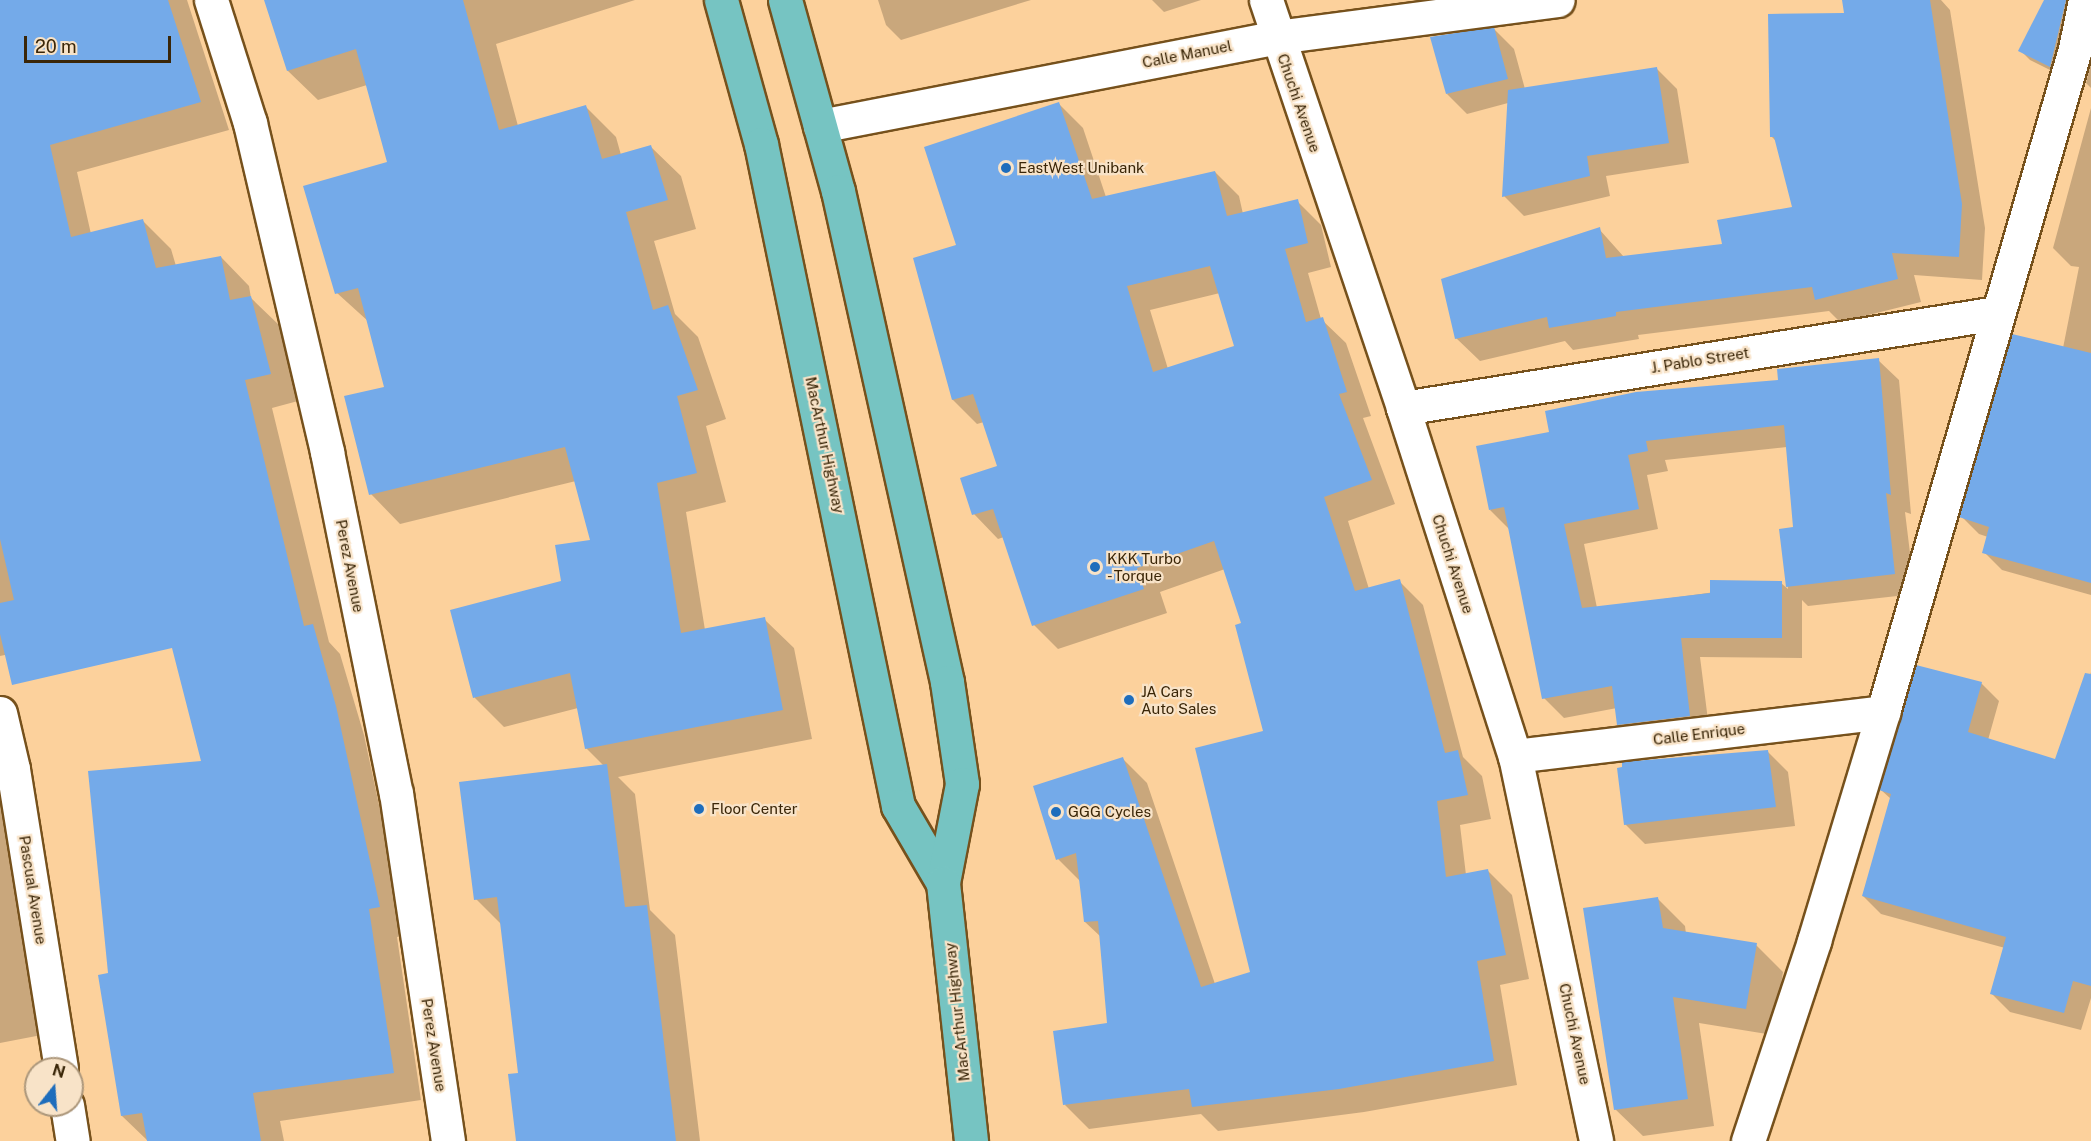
<!DOCTYPE html>
<style>
body{margin:0}
#map{position:relative;width:2091px;height:1141px;overflow:hidden;background:#fcd19c;font-family:"Public Sans",sans-serif}
div>[style]{position:absolute}
.shadow>*{inset:0;background:#0003}
.building>*{inset:0;background:#74aae9}
.roads{filter:drop-shadow(2px 0 #76511c) drop-shadow(-2px 0 #76511c) drop-shadow(0 2px #76511c) drop-shadow(0 -2px #76511c)}
.minor>*{height:33px;margin:-16.5px;padding:0 16.5px;transform-origin:16.5px;border-radius:16.5px;background:#fff}
.trunk>*{height:33px;margin:-16.5px;padding:0 16.5px;transform-origin:16.5px;border-radius:16.5px;background:#76c4c2}
.dots>*{width:16px;height:16px;translate:-50% -50%;box-sizing:border-box;border:3px solid #f8e3c8;border-radius:50%}
span{translate:-50% -50%;white-space:nowrap;text-align:center;line-height:1.15;-webkit-text-stroke:4.5px #f8e3c8;paint-order:stroke}
.street-label{font-size:15px;color:#3a2608}
.poi-label{font-size:15px;color:#3a2608}
.left{translate:0 -50%;text-align:left}
.north{position:absolute;left:24px;top:1057px;width:60px;height:60px;box-sizing:border-box;background:#f8e3c8;border:2px solid #ac977b;border-radius:50%;rotate:17deg;font-size:16px;font-weight:700;line-height:24px;text-align:center;color:#3a2608}
.north::after{content:'';display:block;margin:auto;width:21px;height:27px;background:#1e6dbc;clip-path:polygon(50% 0,100% 100%,50% 72%,0 100%)}
.scale{position:absolute;left:24px;top:36px;width:147px;height:27px;box-sizing:border-box;border:3px solid #3a2608;border-top:0;padding-left:8px;font-size:18px;line-height:21px;white-space:nowrap;color:#3a2608;-webkit-text-stroke:4px #f8e3c8;paint-order:stroke}
</style>
<div id="map">
<div class="shadow">
<div style="clip-path:polygon(9px 0,187px 0,229px 130px,77px 172px,91px 234px,143px 221px,171px 249px,176px 266px,221px 257px,249px 286px,251px 298px,279px 325px,298px 401px,272px 408px,329px 642px,340px 654px,364px 735px,407px 935px,397px 937px,421px 1100px,280px 1121px,284px 1141px,148px 1141px,122px 1116px,110px 974px,202px 762px,210px 613px,0 656px,0 62px)"></div>
<div style="clip-path:polygon(265px 0,635px 0,496px 44px,518px 126px,586px 107px,616px 137px,621px 155px,651px 147px,681px 176px,696px 229px,654px 241px,675px 314px,698px 337px,726px 419px,706px 426px,726px 502px,686px 512px,705px 630px,764px 619px,794px 648px,812px 739px,618px 777px,635px 794px,650px 910px,675px 935px,700px 1141px,517px 1141px,520px 1074px,502px 925px,476px 899px,604px 766px,586px 748px,578px 708px,504px 727px,475px 698px,452px 611px,562px 582px,591px 541px,576px 481px,400px 524px,371px 494px,385px 388px,369px 322px,337px 293px,389px 163px,367px 85px,318px 100px,288px 71px)"></div>
<div style="clip-path:polygon(878px 0,1031px 0,901px 40px,886px 25px)"></div>
<div style="clip-path:polygon(1152px 0,1201px 0,1164px 12px)"></div>
<div style="clip-path:polygon(1844px 0,1941px 0,1950px 10px,1985px 228px,1982px 280px,1914px 275px,1921px 302px,1840px 322px,1829px 311px,1638px 335px,1639px 339px,1573px 350px,1565px 341px,1480px 361px,1456px 338px,1599px 229px,1624px 257px,1723px 245px,1794px 209px,1777px 142px,1771px 136px,1846px 15px)"></div>
<div style="clip-path:polygon(2046px 0,2068px 0,2076px 8px,2060px 75px,2030px 60px,2020px 50px)"></div>
<div style="clip-path:polygon(1494px 29px,1514px 49px,1525px 89px,1657px 69px,1677px 89px,1689px 163px,1606px 176px,1610px 196px,1524px 216px,1504px 196px,1508px 103px,1467px 114px,1447px 94px)"></div>
<div style="clip-path:polygon(2091px 63px,2091px 88px,2086px 83px)"></div>
<div style="clip-path:polygon(evenodd,1059px 104px,1083px 128px,1106px 197px,1215px 172px,1239px 196px,1243px 214px,1297px 201px,1321px 225px,1331px 267px,1308px 273px,1321px 319px,1346px 343px,1371px 416px,1363px 418px,1395px 504px,1348px 521px,1369px 589px,1399px 581px,1423px 605px,1463px 757px,1482px 776px,1491px 819px,1460px 825px,1466px 875px,1487px 870px,1512px 895px,1529px 979px,1500px 985px,1517px 1085px,1364px 1112px,1218px 1131px,1201px 1114px,1089px 1129px,1065px 1105px,1108px 1025px,1101px 937px,1085px 922px,1081px 882px,1058px 859px,1123px 759px,1147px 783px,1215px 984px,1252px 973px,1265px 732px,1243px 625px,1225px 569px,1160px 592px,1167px 613px,1058px 649px,1034px 625px,1004px 537px,998px 539px,974px 514px,999px 467px,984px 422px,977px 424px,953px 400px,958px 246px,1059px 104px,1220px 293px,1235px 347px,1168px 369px,1150px 310px,1220px 293px)"></div>
<div style="clip-path:polygon(2091px 108px,2091px 595px,2002px 570px,1984px 552px,1988px 537px,1979px 534px,1961px 516px,2063px 348px,2079px 267px,2071px 266px,2053px 248px)"></div>
<div style="clip-path:polygon(evenodd,1878px 360px,1899px 380px,1911px 514px,1905px 512px,1915px 594px,1808px 606px,1802px 600px,1802px 658px,1700px 657px,1710px 736px,1639px 744px,1619px 724px,1617px 708px,1564px 718px,1544px 698px,1510px 530px,1490px 510px,1551px 433px,1878px 360px,1787px 447px,1795px 528px,1781px 530px,1788px 589px,1781px 583px,1597px 608px,1584px 544px,1658px 529px,1647px 475px,1668px 471px,1665px 460px,1787px 447px)"></div>
<div style="clip-path:polygon(2091px 672px,2091px 998px,2081px 1030px,2010px 1012px,1992px 994px,2005px 948px,1881px 914px,1863px 896px,1891px 799px,1881px 790px,1981px 683px,1999px 701px,1988px 740px,2056px 761px,2077px 723px)"></div>
<div style="clip-path:polygon(1768px 752px,1788px 772px,1795px 826px,1645px 844px,1625px 824px,1623px 763px)"></div>
<div style="clip-path:polygon(0 796px,52px 1033px,0 1043px)"></div>
<div style="clip-path:polygon(1658px 899px,1685px 926px,1686px 934px,1756px 945px,1783px 972px,1773px 1035px,1699px 1023px,1714px 1126px,1643px 1136px,1615px 1109px)"></div>
</div>
<div class="building">
<div style="clip-path:polygon(0 0,168px 0,201px 102px,50px 145px,71px 237px,143px 219px,156px 268px,221px 256px,230px 300px,251px 296px,271px 374px,245px 380px,304px 626px,313px 624px,336px 706px,380px 907px,369px 909px,394px 1073px,253px 1093px,261px 1141px,147px 1141px,142px 1113px,121px 1116px,98px 975px,108px 973px,88px 771px,201px 761px,172px 648px,12px 685px,0 634px,0 603px,14px 600px,0 539px)"></div>
<div style="clip-path:polygon(264px 0,463px 0,499px 130px,586px 105px,602px 159px,651px 145px,668px 200px,626px 212px,653px 310px,668px 305px,698px 390px,677px 396px,697px 473px,657px 483px,681px 633px,765px 617px,783px 710px,585px 749px,570px 673px,473px 698px,450px 610px,561px 581px,555px 545px,590px 540px,565px 447px,369px 495px,344px 396px,384px 387px,358px 288px,335px 294px,303px 186px,387px 162px,356px 49px,287px 71px)"></div>
<div style="clip-path:polygon(1842px 0,1930px 0,1962px 204px,1959px 257px,1892px 253px,1898px 279px,1815px 300px,1812px 287px,1616px 312px,1616px 316px,1549px 328px,1547px 317px,1455px 339px,1441px 279px,1600px 227px,1606px 258px,1722px 244px,1717px 220px,1792px 207px,1774px 137px,1770px 137px,1768px 14px,1844px 13px)"></div>
<div style="clip-path:polygon(2044px 0,2066px 0,2050px 67px,2018px 51px)"></div>
<div style="clip-path:polygon(1494px 27px,1508px 79px,1446px 94px,1430px 37px)"></div>
<div style="clip-path:polygon(1657px 67px,1669px 143px,1587px 156px,1590px 176px,1502px 197px,1508px 90px)"></div>
<div style="clip-path:polygon(evenodd,1059px 102px,1092px 199px,1215px 171px,1227px 216px,1298px 199px,1308px 243px,1285px 249px,1306px 322px,1323px 317px,1347px 392px,1339px 394px,1372px 480px,1324px 497px,1355px 591px,1400px 579px,1445px 753px,1458px 750px,1468px 795px,1437px 801px,1446px 877px,1488px 869px,1506px 955px,1477px 961px,1494px 1061px,1339px 1089px,1192px 1107px,1189px 1089px,1063px 1105px,1053px 1031px,1107px 1023px,1098px 921px,1084px 922px,1076px 853px,1056px 860px,1033px 786px,1123px 757px,1201px 987px,1250px 972px,1195px 748px,1263px 731px,1235px 625px,1241px 623px,1214px 541px,1137px 568px,1144px 589px,1032px 626px,993px 509px,972px 515px,960px 478px,997px 466px,973px 394px,952px 400px,913px 258px,956px 245px,924px 147px,1059px 102px,1210px 266px,1234px 346px,1153px 372px,1127px 286px,1210px 266px)"></div>
<div style="clip-path:polygon(2012px 334px,2091px 353px,2091px 583px,1982px 553px,1989px 527px,1959px 517px)"></div>
<div style="clip-path:polygon(1879px 358px,1891px 495px,1886px 493px,1895px 574px,1786px 587px,1779px 529px,1793px 527px,1784px 425px,1646px 441px,1648px 451px,1628px 455px,1639px 509px,1564px 524px,1582px 608px,1710px 593px,1710px 580px,1782px 581px,1782px 638px,1681px 638px,1690px 716px,1617px 725px,1612px 686px,1542px 699px,1504px 507px,1489px 510px,1476px 446px,1549px 432px,1545px 411px,1636px 392px,1778px 380px,1777px 369px)"></div>
<div style="clip-path:polygon(1916px 665px,1982px 682px,1968px 732px,2055px 759px,2085px 673px,2091px 674px,2091px 986px,2073px 981px,2064px 1013px,1990px 994px,2006px 937px,1862px 896px,1891px 794px,1879px 790px)"></div>
<div style="clip-path:polygon(1768px 750px,1776px 807px,1624px 825px,1617px 768px,1622px 767px,1622px 762px)"></div>
<div style="clip-path:polygon(607px 764px,625px 907px,647px 905px,676px 1141px,516px 1141px,508px 1074px,518px 1073px,497px 897px,474px 900px,459px 782px)"></div>
<div style="clip-path:polygon(1658px 897px,1663px 928px,1757px 943px,1746px 1009px,1673px 997px,1688px 1099px,1614px 1110px,1583px 908px)"></div>
</div>
<div class="roads">
<div class="minor">
<div style="left:211px;top:0;width:129px;rotate:72.4deg"></div>
<div style="left:250px;top:123px;width:338px;rotate:76.8deg"></div>
<div style="left:327px;top:452px;width:348px;rotate:78.6deg"></div>
<div style="left:396px;top:793px;width:352px;rotate:81.5deg"></div>
<div style="left:1266px;top:0;width:430px;rotate:71.4deg"></div>
<div style="left:1403px;top:408px;width:366px;rotate:72.2deg"></div>
<div style="left:1515px;top:756px;width:393px;rotate:78.1deg"></div>
<div style="left:820px;top:126px;width:466px;rotate:-11deg"></div>
<div style="left:1277px;top:37px;width:283px;rotate:-7.5deg"></div>
<div style="left:1403px;top:408px;width:602px;rotate:-9.09deg"></div>
<div style="left:0;top:713px;width:57px;rotate:76.9deg"></div>
<div style="left:13px;top:769px;width:304px;rotate:80.9deg"></div>
<div style="left:1515px;top:756px;width:371px;rotate:-6.8deg"></div>
<div style="left:67px;top:1105px;width:36px;rotate:81deg"></div>
<div style="left:1748px;top:1141px;width:211px;rotate:-71.7deg"></div>
<div style="left:1814px;top:941px;width:239px;rotate:-73.2deg"></div>
<div style="left:1883px;top:712px;width:690px;rotate:-73.85deg"></div>
<div style="left:2075px;top:49px;width:50px;rotate:-78.5deg"></div>
</div>
<div class="trunk">
<div style="left:721px;top:0;width:149px;rotate:74.5deg"></div>
<div style="left:761px;top:144px;width:676px;rotate:78.31deg"></div>
<div style="left:898px;top:806px;width:89px;rotate:59.7deg"></div>
<div style="left:785px;top:0;width:198px;rotate:74.5deg"></div>
<div style="left:838px;top:191px;width:503px;rotate:77.48deg"></div>
<div style="left:947px;top:682px;width:103px;rotate:81.6deg"></div>
<div style="left:962px;top:784px;width:101px;rotate:100.9deg"></div>
<div style="left:943px;top:883px;width:260px;rotate:83.8deg"></div>
</div>
</div>
<div class="dots">
<div style="left:1006px;top:168px;background:#1e6dbc"></div>
<div style="left:1095px;top:567px;background:#1e6dbc"></div>
<div style="left:1129px;top:700px;background:#1e6dbc"></div>
<div style="left:699px;top:809px;background:#1e6dbc"></div>
<div style="left:1056px;top:812px;background:#1e6dbc"></div>
</div>
<div class="street-label">
<span style="left:1187px;top:54px;rotate:-11deg">Calle Manuel</span>
<span style="left:1299px;top:103px;rotate:71deg">Chuchi Avenue</span>
<span style="left:1700px;top:360px;rotate:-9deg">J. Pablo Street</span>
<span style="left:825px;top:445px;rotate:78deg">MacArthur Highway</span>
<span style="left:1453px;top:564px;rotate:72deg">Chuchi Avenue</span>
<span style="left:350px;top:566px;rotate:79deg">Perez Avenue</span>
<span style="left:1699px;top:734px;rotate:-7deg">Calle Enrique</span>
<span style="left:33px;top:890px;rotate:81deg">Pascual Avenue</span>
<span style="left:957px;top:1012px;rotate:-96deg">MacArthur Highway</span>
<span style="left:1575px;top:1034px;rotate:78deg">Chuchi Avenue</span>
<span style="left:434px;top:1045px;rotate:81deg">Perez Avenue</span>
</div>
<div class="poi-label">
<span class="left" style="left:1018px;top:168px">EastWest Unibank</span>
<span class="left" style="left:1107px;top:567px">KKK Turbo<br>- Torque</span>
<span class="left" style="left:1141px;top:700px">JA Cars<br>Auto Sales</span>
<span class="left" style="left:711px;top:809px">Floor Center</span>
<span class="left" style="left:1068px;top:812px">GGG Cycles</span>
</div>
<div class="north">N</div>
<div class="scale">20 m</div>
</div>
